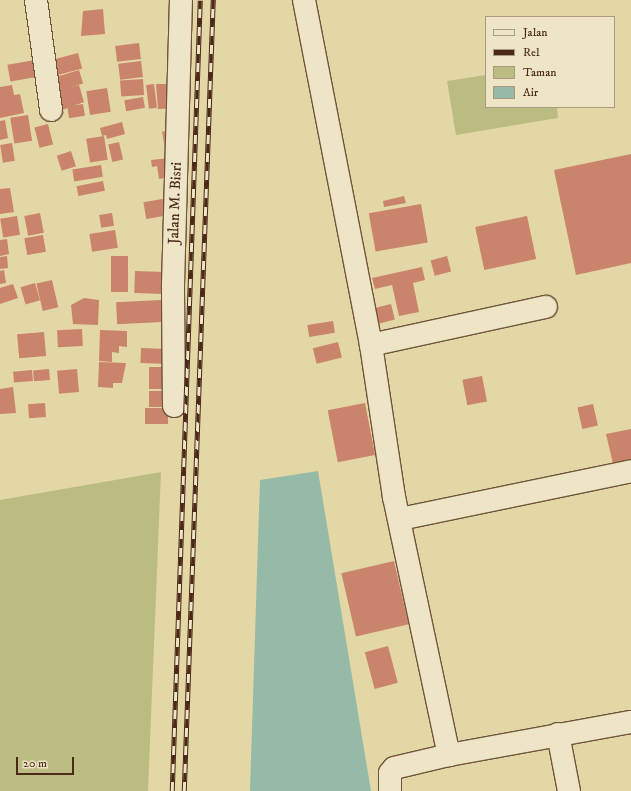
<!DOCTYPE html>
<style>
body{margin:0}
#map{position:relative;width:631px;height:791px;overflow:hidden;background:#e4d7a6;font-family:"IM FELL DW Pica",serif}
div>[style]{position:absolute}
.green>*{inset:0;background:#bbbc82}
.water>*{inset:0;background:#95baa7}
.building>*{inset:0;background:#c9846b;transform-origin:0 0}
.roads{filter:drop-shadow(1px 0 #71543c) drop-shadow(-1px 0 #71543c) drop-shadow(0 1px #71543c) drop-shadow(0 -1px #71543c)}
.minor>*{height:22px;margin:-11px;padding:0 11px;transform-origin:11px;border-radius:11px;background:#ede5c5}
.rail>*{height:4.5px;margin-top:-2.25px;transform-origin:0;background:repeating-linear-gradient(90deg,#ede5c5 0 9px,#4b2818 0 18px);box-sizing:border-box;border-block:1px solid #4b2818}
span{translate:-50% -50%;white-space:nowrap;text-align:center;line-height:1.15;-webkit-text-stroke:3px #ede5c5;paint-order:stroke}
.street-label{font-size:15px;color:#4b2818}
.legend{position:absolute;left:485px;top:16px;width:130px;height:92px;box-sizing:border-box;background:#ede5c5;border:1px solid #ac9980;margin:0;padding:5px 7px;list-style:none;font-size:12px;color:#4b2818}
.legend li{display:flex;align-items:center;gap:8px;height:20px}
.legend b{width:20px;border:1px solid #ac9980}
.scale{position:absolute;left:16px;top:757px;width:58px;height:18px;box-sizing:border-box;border:2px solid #4b2818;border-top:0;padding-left:5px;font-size:12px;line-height:14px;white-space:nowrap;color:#4b2818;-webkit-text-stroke:3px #ede5c5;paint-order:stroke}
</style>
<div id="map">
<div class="green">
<div style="clip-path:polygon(486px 75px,486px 107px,557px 107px,558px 118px,456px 135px,447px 81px)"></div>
<div style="clip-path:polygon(161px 472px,148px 791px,0 791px,0 500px)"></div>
</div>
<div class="water">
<div style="clip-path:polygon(318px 471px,371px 791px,250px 791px,260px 480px)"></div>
</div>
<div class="building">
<div style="clip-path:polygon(103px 9px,105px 34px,81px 36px,83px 11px)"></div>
<div style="left:139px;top:43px;width:16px;height:24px;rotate:83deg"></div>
<div style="left:78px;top:53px;width:16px;height:32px;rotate:75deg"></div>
<div style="left:35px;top:60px;width:17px;height:28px;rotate:80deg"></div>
<div style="left:141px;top:61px;width:16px;height:23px;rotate:83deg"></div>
<div style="left:79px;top:70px;width:14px;height:31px;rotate:73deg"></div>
<div style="left:143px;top:79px;width:16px;height:23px;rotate:86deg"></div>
<div style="left:154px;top:84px;width:24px;height:8px;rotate:83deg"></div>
<div style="clip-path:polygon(156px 84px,166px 84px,167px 100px,176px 99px,177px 108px,158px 109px)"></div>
<div style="clip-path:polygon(12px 85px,14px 95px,20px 94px,24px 113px,0 118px,0 87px)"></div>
<div style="clip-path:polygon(79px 85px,84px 102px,57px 112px,52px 92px)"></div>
<div style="left:107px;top:88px;width:24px;height:21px;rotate:81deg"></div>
<div style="left:143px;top:97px;width:11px;height:19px;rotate:80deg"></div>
<div style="left:83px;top:104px;width:12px;height:16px;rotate:81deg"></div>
<div style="left:28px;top:115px;width:26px;height:18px;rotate:81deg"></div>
<div style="clip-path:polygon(5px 120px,8px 138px,0 140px,0 121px)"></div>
<div style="clip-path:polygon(122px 122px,125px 134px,107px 139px,106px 135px,102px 136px,100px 128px)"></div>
<div style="left:48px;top:124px;width:21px;height:14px;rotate:76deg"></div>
<div style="left:173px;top:130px;width:19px;height:11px;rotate:81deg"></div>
<div style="left:104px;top:136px;width:24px;height:18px;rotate:81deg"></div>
<div style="left:119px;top:142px;width:18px;height:11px;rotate:77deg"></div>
<div style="left:12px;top:143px;width:18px;height:12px;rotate:81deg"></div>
<div style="left:71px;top:151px;width:16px;height:15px;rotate:72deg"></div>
<div style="clip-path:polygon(631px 154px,631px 263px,576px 275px,554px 170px)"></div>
<div style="clip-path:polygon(169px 158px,171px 177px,159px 179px,157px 166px,152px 167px,151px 160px)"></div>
<div style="left:101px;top:165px;width:12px;height:29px;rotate:81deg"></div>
<div style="left:103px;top:181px;width:10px;height:27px;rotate:79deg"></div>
<div style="clip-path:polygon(10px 188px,14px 212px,0 214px,0 189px)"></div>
<div style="clip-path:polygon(404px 196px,406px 203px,384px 207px,383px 201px)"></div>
<div style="left:168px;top:198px;width:17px;height:25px;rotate:80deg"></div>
<div style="left:421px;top:204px;width:39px;height:53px;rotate:80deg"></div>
<div style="left:40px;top:213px;width:20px;height:16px;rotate:79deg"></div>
<div style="left:112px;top:213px;width:13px;height:13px;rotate:81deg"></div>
<div style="left:17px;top:216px;width:19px;height:17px;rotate:81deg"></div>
<div style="left:527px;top:216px;width:44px;height:53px;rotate:78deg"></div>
<div style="left:115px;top:230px;width:18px;height:26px;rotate:81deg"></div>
<div style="left:43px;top:235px;width:17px;height:19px;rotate:80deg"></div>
<div style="clip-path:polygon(7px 239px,9px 254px,0 256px,0 240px)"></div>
<div style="clip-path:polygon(7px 256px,8px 268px,0 269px,0 257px)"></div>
<div style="left:111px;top:256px;width:17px;height:36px"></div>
<div style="left:447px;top:256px;width:16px;height:17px;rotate:75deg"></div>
<div style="clip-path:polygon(422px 267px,425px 280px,413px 283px,419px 312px,399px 316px,392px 285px,375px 289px,372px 278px)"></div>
<div style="clip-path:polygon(4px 270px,6px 283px,0 284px,0 271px)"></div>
<div style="left:135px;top:271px;width:30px;height:22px;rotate:2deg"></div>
<div style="left:52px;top:280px;width:28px;height:16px;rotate:77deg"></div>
<div style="left:35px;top:283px;width:18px;height:15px;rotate:74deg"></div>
<div style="clip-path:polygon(13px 284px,18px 298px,0 304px,0 288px)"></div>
<div style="clip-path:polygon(84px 298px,99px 300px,98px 325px,73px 324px,71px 305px)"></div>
<div style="left:161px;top:300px;width:22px;height:45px;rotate:87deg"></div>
<div style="left:391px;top:304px;width:16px;height:16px;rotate:76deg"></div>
<div style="left:333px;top:321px;width:12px;height:26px;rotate:81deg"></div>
<div style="left:82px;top:329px;width:17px;height:25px;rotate:87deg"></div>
<div style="clip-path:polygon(100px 330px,127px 331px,127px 347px,119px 346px,119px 353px,112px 352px,112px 362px,99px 361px)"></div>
<div style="left:44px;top:332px;width:24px;height:27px;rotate:85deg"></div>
<div style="left:338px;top:342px;width:16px;height:26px;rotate:76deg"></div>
<div style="left:141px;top:348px;width:28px;height:15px;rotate:2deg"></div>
<div style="clip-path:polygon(99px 362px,126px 363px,122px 383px,113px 383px,113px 388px,98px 387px)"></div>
<div style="left:149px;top:367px;width:18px;height:22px"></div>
<div style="left:49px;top:369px;width:11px;height:16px;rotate:85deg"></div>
<div style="left:77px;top:369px;width:23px;height:20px;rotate:85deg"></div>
<div style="left:32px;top:370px;width:11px;height:19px;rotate:85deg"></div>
<div style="left:482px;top:376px;width:26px;height:20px;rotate:79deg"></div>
<div style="clip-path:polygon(13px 387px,16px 413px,0 414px,0 389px)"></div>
<div style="left:149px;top:391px;width:17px;height:16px"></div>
<div style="left:45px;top:403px;width:14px;height:17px;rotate:86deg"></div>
<div style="left:365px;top:403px;width:53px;height:38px;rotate:79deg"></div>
<div style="left:593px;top:404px;width:22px;height:16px;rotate:77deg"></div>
<div style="left:145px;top:408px;width:23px;height:16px"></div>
<div style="clip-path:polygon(631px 429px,631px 464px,614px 468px,606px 434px)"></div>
<div style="left:394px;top:561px;width:65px;height:54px;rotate:77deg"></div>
<div style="left:388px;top:646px;width:38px;height:24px;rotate:75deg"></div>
</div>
<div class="roads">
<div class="minor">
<div style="left:36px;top:0;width:111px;rotate:82.2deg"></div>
<div style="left:304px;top:0;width:351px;rotate:79deg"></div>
<div style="left:371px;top:345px;width:154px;rotate:81.4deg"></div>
<div style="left:394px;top:497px;width:264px;rotate:78deg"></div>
<div style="left:449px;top:755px;width:185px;rotate:-10.3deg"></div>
<div style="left:371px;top:345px;width:179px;rotate:-12.3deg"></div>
<div style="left:174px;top:406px;width:121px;rotate:-90.5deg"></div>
<div style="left:173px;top:285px;width:285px;rotate:-88.4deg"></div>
<div style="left:400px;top:519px;width:236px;rotate:-11.7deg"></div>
<div style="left:558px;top:734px;width:58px;rotate:79.1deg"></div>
<div style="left:390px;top:791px;width:18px;rotate:-90deg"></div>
<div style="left:390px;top:773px;width:6px;rotate:-51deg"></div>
<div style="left:394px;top:768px;width:57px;rotate:-13.3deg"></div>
</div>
</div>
<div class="rail">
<div style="left:172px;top:791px;width:791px;rotate:-87.97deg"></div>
<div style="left:184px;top:791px;width:792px;rotate:-87.9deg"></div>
</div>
<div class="street-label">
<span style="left:175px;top:203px;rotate:-88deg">Jalan M. Bisri</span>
</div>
<ul class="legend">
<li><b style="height:5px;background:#ede5c5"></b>Jalan</li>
<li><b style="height:5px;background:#4b2818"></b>Rel</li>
<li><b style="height:11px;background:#bbbc82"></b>Taman</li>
<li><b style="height:11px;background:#95baa7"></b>Air</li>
</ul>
<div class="scale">20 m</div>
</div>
